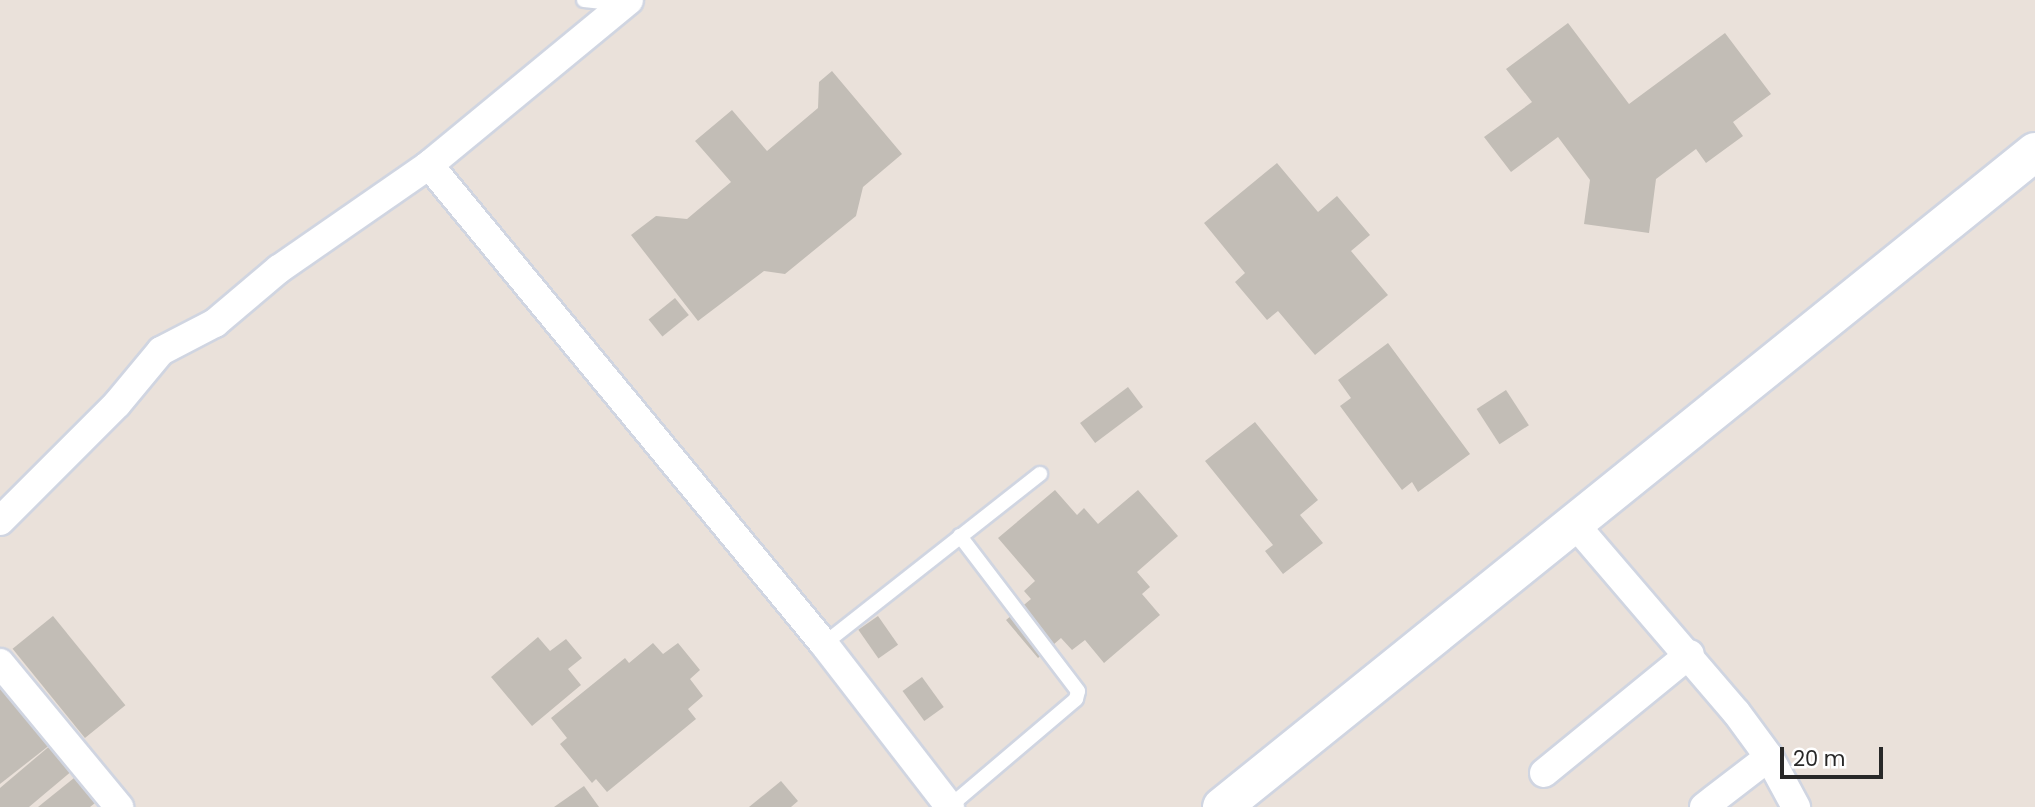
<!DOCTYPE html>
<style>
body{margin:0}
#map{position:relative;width:2035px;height:807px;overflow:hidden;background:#eae1da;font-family:Poppins,sans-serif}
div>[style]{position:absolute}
.building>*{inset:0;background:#c2bdb6;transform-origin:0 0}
.roads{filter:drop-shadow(2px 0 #d0d5e1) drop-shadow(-2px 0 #d0d5e1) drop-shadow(0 2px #d0d5e1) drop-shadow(0 -2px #d0d5e1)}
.service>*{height:14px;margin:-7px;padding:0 7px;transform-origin:7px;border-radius:7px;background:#fff}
.minor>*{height:28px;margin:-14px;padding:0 14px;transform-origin:14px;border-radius:14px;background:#fff}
.secondary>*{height:38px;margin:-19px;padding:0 19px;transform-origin:19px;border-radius:19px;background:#fff}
span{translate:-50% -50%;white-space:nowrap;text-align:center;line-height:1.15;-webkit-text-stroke:6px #fff;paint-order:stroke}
.scale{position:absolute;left:1780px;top:747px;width:103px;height:32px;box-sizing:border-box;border:4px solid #282828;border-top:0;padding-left:9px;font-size:21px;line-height:24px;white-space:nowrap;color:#282828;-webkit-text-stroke:5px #fff;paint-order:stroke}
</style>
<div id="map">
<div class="building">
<div style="clip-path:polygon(1568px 23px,1629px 104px,1725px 33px,1771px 94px,1733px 122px,1743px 136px,1706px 163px,1696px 149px,1656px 179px,1649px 233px,1584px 224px,1590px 180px,1558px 137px,1511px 172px,1484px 137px,1532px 102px,1506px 69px)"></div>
<div style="clip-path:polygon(832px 71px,902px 154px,863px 187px,856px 216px,785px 274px,764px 271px,698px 321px,631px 235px,656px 216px,687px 219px,731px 182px,695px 141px,732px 110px,767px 151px,818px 108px,819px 82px)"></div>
<div style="clip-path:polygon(1277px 163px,1318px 212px,1337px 196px,1370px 235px,1351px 251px,1388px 295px,1315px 355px,1278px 311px,1267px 320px,1235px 282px,1245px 273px,1204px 223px)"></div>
<div style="left:675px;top:298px;width:22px;height:34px;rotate:51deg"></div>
<div style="clip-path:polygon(1388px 343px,1470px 454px,1418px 492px,1412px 482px,1402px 490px,1340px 406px,1351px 398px,1338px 380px)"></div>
<div style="left:1128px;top:387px;width:25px;height:60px;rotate:53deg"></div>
<div style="left:1506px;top:390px;width:42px;height:35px;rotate:57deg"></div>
<div style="clip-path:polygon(1255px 422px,1318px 500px,1300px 515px,1323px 543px,1283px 574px,1265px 551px,1273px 545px,1205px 461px)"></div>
<div style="clip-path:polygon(1055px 490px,1077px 515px,1084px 508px,1098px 524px,1138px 490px,1178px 536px,1137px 572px,1150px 587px,1142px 594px,1160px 615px,1104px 663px,1085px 640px,1072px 650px,1061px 638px,1038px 658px,1006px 620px,1031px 599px,1024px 591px,1035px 581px,998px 538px)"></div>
<div style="left:53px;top:616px;width:115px;height:52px;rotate:51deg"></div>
<div style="left:878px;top:616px;width:35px;height:24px;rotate:55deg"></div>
<div style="clip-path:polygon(538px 637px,550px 651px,566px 639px,582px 658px,568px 669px,581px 685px,532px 726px,491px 677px)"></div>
<div style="clip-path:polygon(653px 643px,663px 654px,678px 643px,700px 670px,690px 679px,703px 696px,688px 709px,696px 719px,607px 792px,596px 779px,592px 783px,560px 744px,567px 738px,551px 718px,625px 658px,629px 663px)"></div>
<div style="left:922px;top:677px;width:37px;height:24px;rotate:54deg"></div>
<div style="clip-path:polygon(0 681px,51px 744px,0 784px)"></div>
<div style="clip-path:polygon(52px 744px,73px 770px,29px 807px,0 807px,0 788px)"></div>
<div style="clip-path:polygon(74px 778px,95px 803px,90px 807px,38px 807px)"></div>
<div style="clip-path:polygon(781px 781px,798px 801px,791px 807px,749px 807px)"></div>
<div style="clip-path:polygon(584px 786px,599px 807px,554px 807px)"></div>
</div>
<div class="roads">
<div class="service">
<div style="left:584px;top:0;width:38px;rotate:6deg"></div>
<div style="left:824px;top:644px;width:275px;rotate:-38.2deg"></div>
<div style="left:950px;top:806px;width:165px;rotate:-40.3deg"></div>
<div style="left:1076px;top:699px;width:8px;rotate:-76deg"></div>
<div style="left:1078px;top:691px;width:195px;rotate:-127.3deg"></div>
</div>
<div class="minor">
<div style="left:429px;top:165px;width:621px;rotate:50.49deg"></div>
<div style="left:824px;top:644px;width:206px;rotate:52.3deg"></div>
<div style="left:0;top:521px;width:165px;rotate:-45deg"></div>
<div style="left:117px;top:404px;width:69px;rotate:-50.3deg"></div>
<div style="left:161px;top:351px;width:61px;rotate:-27.4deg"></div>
<div style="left:215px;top:323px;width:84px;rotate:-40.2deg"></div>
<div style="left:279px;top:269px;width:183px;rotate:-34.7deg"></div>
<div style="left:429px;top:165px;width:259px;rotate:-39.5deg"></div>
<div style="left:1573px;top:522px;width:250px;rotate:49.4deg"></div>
<div style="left:1736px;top:712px;width:56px;rotate:53.7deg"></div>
<div style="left:1769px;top:757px;width:57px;rotate:61.6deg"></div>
<div style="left:0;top:663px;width:187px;rotate:50.4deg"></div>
<div style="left:1544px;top:773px;width:188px;rotate:-39.2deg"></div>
<div style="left:1704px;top:807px;width:82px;rotate:-37.6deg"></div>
</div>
<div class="secondary">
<div style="left:1222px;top:807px;width:1044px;rotate:-38.86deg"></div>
</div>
</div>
<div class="scale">20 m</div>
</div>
